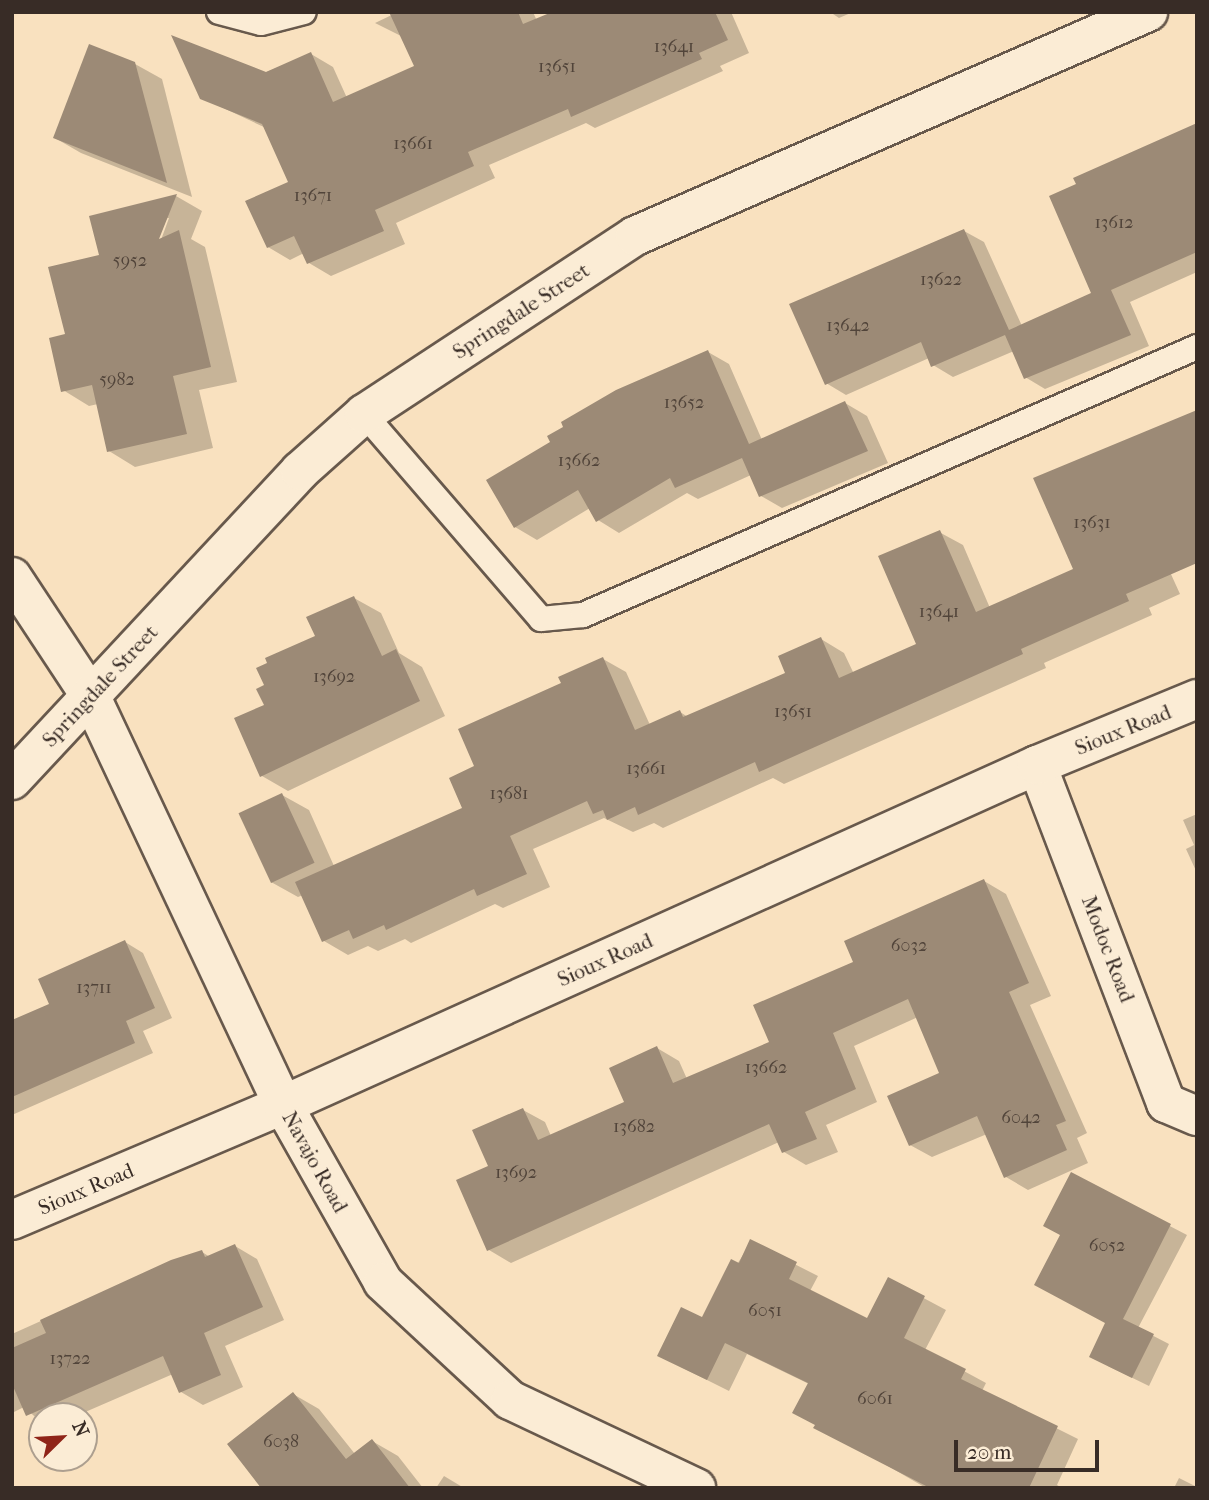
<!DOCTYPE html>
<style>
body{margin:0}
#map{position:relative;width:1209px;height:1500px;overflow:hidden;background:#f9e1bf;font-family:"IM FELL French Canon",serif}
div>[style]{position:absolute}
.shadow>*{inset:0;background:#0003}
.building>*{inset:0;background:#9c8a76;transform-origin:0 0}
.roads{filter:drop-shadow(2px 0 #68594c) drop-shadow(-2px 0 #68594c) drop-shadow(0 2px #68594c) drop-shadow(0 -2px #68594c)}
.service>*{height:24px;margin:-12px;padding:0 12px;transform-origin:12px;border-radius:12px;background:#fbecd5}
.minor>*{height:38px;margin:-19px;padding:0 19px;transform-origin:19px;border-radius:19px;background:#fbecd5}
.secondary>*{height:38px;margin:-19px;padding:0 19px;transform-origin:19px;border-radius:19px;background:#fbecd5}
span{translate:-50% -50%;white-space:nowrap;text-align:center;line-height:1.15;-webkit-text-stroke:5px #fbecd5;paint-order:stroke}
.number-label{font-size:18px;color:#51443a}
.number-label span{-webkit-text-stroke-width:0}
.street-label{font-size:21px;color:#382c26}
.frame{position:absolute;inset:0;border:14px solid #382c26;pointer-events:none}
.north{position:absolute;left:28px;top:1402px;width:70px;height:70px;box-sizing:border-box;background:#fbecd5;border:2px solid #ad9f8f;border-radius:50%;rotate:66deg;font-size:19px;font-weight:700;line-height:28px;text-align:center;color:#382c26}
.north::after{content:'';display:block;margin:auto;width:24px;height:32px;background:#8f2418;clip-path:polygon(50% 0,100% 100%,50% 72%,0 100%)}
.scale{position:absolute;left:954px;top:1440px;width:145px;height:32px;box-sizing:border-box;border:4px solid #382c26;border-top:0;padding-left:9px;font-size:21px;line-height:24px;white-space:nowrap;color:#382c26;-webkit-text-stroke:5px #fbecd5;paint-order:stroke}
</style>
<div id="map">
<div class="shadow">
<div style="clip-path:polygon(398px 12px,533px 12px,537px 21px,559px 12px,731px 12px,749px 53px,720px 66px,723px 71px,595px 128px,586px 123px,489px 165px,495px 178px,396px 223px,405px 244px,331px 276px,309px 263px,304px 253px,290px 260px,268px 247px,290px 183px,266px 128px,202px 98px,311px 54px,333px 67px,347px 98px,416px 67px,403px 37px,375px 23px)"></div>
<div style="clip-path:polygon(830px 12px,853px 12px,839px 18px)"></div>
<div style="clip-path:polygon(135px 64px,162px 79px,192px 197px,81px 153px,55px 138px)"></div>
<div style="clip-path:polygon(1197px 125px,1197px 272px,1130px 302px,1149px 346px,1045px 389px,1025px 377px,1014px 351px,953px 377px,933px 365px,929px 358px,846px 395px,826px 383px,964px 231px,984px 242px,1022px 326px,1094px 294px)"></div>
<div style="clip-path:polygon(evenodd,176px 196px,202px 211px,191px 239px,205px 247px,237px 382px,199px 390px,213px 448px,135px 467px,109px 451px,98px 404px,89px 406px,63px 390px,67px 335px,101px 256px,91px 218px,176px 196px,166px 218px,169px 218px,158px 248px,155px 247px,166px 218px)"></div>
<div style="clip-path:polygon(708px 352px,729px 364px,762px 440px,845px 403px,867px 416px,888px 463px,782px 508px,761px 496px,751px 475px,698px 499px,687px 493px,619px 533px,598px 520px,590px 508px,537px 540px,515px 527px)"></div>
<div style="clip-path:polygon(939px 532px,963px 545px,990px 608px,1170px 572px,1180px 594px,1149px 608px,1152px 615px,1044px 663px,1046px 668px,784px 784px,773px 778px,663px 828px,654px 823px,633px 832px,604px 818px,533px 849px,550px 887px,503px 908px,495px 904px,411px 943px,405px 939px,378px 951px,368px 946px,348px 955px,324px 941px,303px 895px,298px 897px,271px 882px,282px 795px,309px 810px,334px 866px,464px 809px,477px 767px,563px 684px,603px 659px,626px 672px,650px 725px,680px 712px,688px 717px,788px 673px,821px 639px,844px 653px,854px 674px,919px 645px)"></div>
<div style="clip-path:polygon(354px 598px,381px 613px,399px 653px,422px 667px,445px 716px,288px 791px,262px 776px,266px 686px)"></div>
<div style="clip-path:polygon(1197px 814px,1197px 873px,1186px 849px,1194px 845px,1183px 820px)"></div>
<div style="clip-path:polygon(984px 881px,1006px 894px,1051px 996px,1030px 1005px,1087px 1133px,1077px 1138px,1088px 1163px,1028px 1190px,1006px 1177px,987px 1134px,932px 1157px,910px 1145px,941px 1074px,918px 1017px,854px 1046px,877px 1102px,826px 1125px,838px 1152px,806px 1165px,784px 1152px,779px 1142px,511px 1263px,489px 1250px,490px 1167px,523px 1110px,545px 1122px,551px 1136px,626px 1103px,657px 1048px,679px 1061px,687px 1079px,771px 1043px,856px 963px)"></div>
<div style="clip-path:polygon(125px 942px,143px 953px,172px 1018px,143px 1031px,153px 1053px,12px 1115px,12px 1022px,51px 1004px)"></div>
<div style="clip-path:polygon(1072px 1175px,1187px 1235px,1138px 1328px,1169px 1344px,1149px 1386px,1108px 1366px,1107px 1323px,1062px 1235px)"></div>
<div style="clip-path:polygon(751px 1242px,818px 1276px,810px 1291px,868px 1320px,888px 1279px,946px 1310px,925px 1350px,986px 1383px,982px 1391px,1078px 1439px,1057px 1485px,1062px 1488px,926px 1488px,817px 1425px,809px 1384px,747px 1354px,729px 1391px,681px 1367px,703px 1319px)"></div>
<div style="clip-path:polygon(235px 1246px,257px 1259px,284px 1320px,225px 1346px,243px 1387px,203px 1405px,181px 1392px,173px 1374px,76px 1416px,42px 1416px,42px 1423px,24px 1407px,12px 1413px,12px 1334px,172px 1262px,202px 1252px,210px 1257px)"></div>
<div style="clip-path:polygon(293px 1394px,319px 1409px,355px 1454px,372px 1441px,398px 1456px,423px 1488px,263px 1488px)"></div>
<div style="clip-path:polygon(444px 1476px,464px 1488px,436px 1488px)"></div>
<div style="clip-path:polygon(1179px 1478px,1197px 1487px,1197px 1488px,1174px 1488px)"></div>
</div>
<div class="building">
<div style="clip-path:polygon(389px 12px,518px 12px,523px 24px,552px 12px,715px 12px,728px 40px,699px 53px,702px 59px,571px 117px,568px 109px,468px 152px,474px 166px,375px 210px,384px 231px,307px 264px,294px 236px,267px 248px,245px 201px,288px 182px,262px 124px,200px 99px,171px 35px,266px 72px,311px 52px,333px 102px,414px 66px)"></div>
<div style="clip-path:polygon(89px 44px,135px 62px,167px 183px,53px 138px)"></div>
<div style="clip-path:polygon(1197px 123px,1197px 252px,1111px 290px,1131px 335px,1024px 379px,1005px 335px,931px 367px,921px 342px,825px 385px,789px 304px,964px 229px,1009px 330px,1091px 293px,1049px 196px,1076px 184px,1073px 178px)"></div>
<div style="clip-path:polygon(177px 194px,159px 239px,179px 230px,211px 367px,173px 376px,187px 434px,107px 452px,92px 385px,61px 392px,49px 338px,65px 334px,48px 267px,99px 255px,89px 216px)"></div>
<div style="clip-path:polygon(708px 350px,749px 444px,845px 401px,868px 451px,759px 497px,742px 458px,675px 488px,670px 478px,596px 522px,578px 490px,514px 528px,486px 480px,550px 442px,547px 436px,563px 427px,561px 422px,616px 390px)"></div>
<div style="clip-path:polygon(1197px 410px,1197px 563px,1126px 594px,1129px 601px,1021px 649px,1023px 654px,759px 772px,755px 762px,638px 815px,635px 807px,607px 820px,603px 810px,593px 814px,587px 801px,510px 836px,527px 874px,477px 896px,474px 889px,386px 930px,384px 925px,353px 939px,349px 930px,322px 942px,295px 882px,462px 808px,449px 778px,474px 766px,458px 729px,561px 683px,558px 677px,603px 657px,635px 730px,680px 710px,683px 717px,785px 673px,778px 656px,821px 637px,839px 678px,916px 644px,878px 556px,940px 530px,976px 612px,1073px 569px,1033px 478px)"></div>
<div style="clip-path:polygon(354px 596px,382px 656px,396px 649px,420px 701px,260px 777px,234px 718px,264px 705px,256px 689px,264px 685px,256px 668px,267px 663px,265px 658px,315px 636px,306px 617px)"></div>
<div style="left:282px;top:793px;width:77px;height:48px;rotate:65deg"></div>
<div style="clip-path:polygon(984px 879px,1029px 983px,1009px 992px,1066px 1121px,1056px 1125px,1067px 1150px,1004px 1178px,977px 1116px,909px 1146px,887px 1096px,939px 1073px,908px 999px,833px 1033px,856px 1089px,805px 1112px,817px 1139px,782px 1153px,769px 1124px,487px 1251px,456px 1180px,488px 1166px,472px 1130px,523px 1108px,538px 1140px,624px 1102px,609px 1068px,657px 1046px,673px 1083px,769px 1042px,753px 1005px,853px 962px,844px 941px)"></div>
<div style="clip-path:polygon(125px 940px,155px 1008px,126px 1021px,135px 1043px,12px 1097px,12px 1020px,49px 1004px,38px 979px)"></div>
<div style="clip-path:polygon(1071px 1172px,1171px 1224px,1123px 1319px,1154px 1334px,1132px 1378px,1089px 1357px,1105px 1323px,1034px 1285px,1060px 1235px,1043px 1226px)"></div>
<div style="clip-path:polygon(750px 1239px,797px 1262px,789px 1279px,867px 1318px,888px 1277px,925px 1296px,904px 1338px,966px 1369px,961px 1379px,1058px 1426px,1029px 1488px,930px 1488px,813px 1428px,815px 1425px,792px 1413px,808px 1383px,725px 1343px,707px 1380px,657px 1356px,681px 1307px,702px 1317px,731px 1259px,739px 1263px)"></div>
<div style="clip-path:polygon(235px 1244px,263px 1307px,204px 1333px,221px 1375px,179px 1393px,163px 1356px,26px 1416px,12px 1384px,12px 1348px,46px 1333px,40px 1320px,171px 1260px,202px 1250px,205px 1257px)"></div>
<div style="clip-path:polygon(293px 1392px,346px 1459px,372px 1439px,410px 1488px,261px 1488px,227px 1444px)"></div>
</div>
<div class="roads">
<div class="service">
<div style="left:219px;top:12px;width:43px;rotate:14.7deg"></div>
<div style="left:261px;top:23px;width:44px;rotate:-14.3deg"></div>
<div style="left:364px;top:414px;width:271px;rotate:49.2deg"></div>
<div style="left:541px;top:619px;width:42px;rotate:-5.4deg"></div>
<div style="left:583px;top:615px;width:670px;rotate:-23.58deg"></div>
</div>
<div class="minor">
<div style="left:12px;top:577px;width:144px;rotate:56.6deg"></div>
<div style="left:91px;top:697px;width:451px;rotate:64.8deg"></div>
<div style="left:283px;top:1105px;width:203px;rotate:60.5deg"></div>
<div style="left:383px;top:1282px;width:173px;rotate:42.9deg"></div>
<div style="left:510px;top:1400px;width:206px;rotate:25.3deg"></div>
<div style="left:1037px;top:765px;width:362px;rotate:69.1deg"></div>
<div style="left:1166px;top:1103px;width:34px;rotate:23deg"></div>
<div style="left:12px;top:1220px;width:294px;rotate:-23deg"></div>
<div style="left:283px;top:1105px;width:827px;rotate:-24.27deg"></div>
<div style="left:1037px;top:765px;width:173px;rotate:-22.4deg"></div>
</div>
<div class="secondary">
<div style="left:12px;top:780px;width:422px;rotate:-47deg"></div>
<div style="left:300px;top:471px;width:86px;rotate:-41.7deg"></div>
<div style="left:364px;top:414px;width:324px;rotate:-33.3deg"></div>
<div style="left:635px;top:236px;width:560px;rotate:-23.59deg"></div>
</div>
</div>
<div class="number-label">
<span style="left:674px;top:47px">13641</span>
<span style="left:557px;top:67px">13651</span>
<span style="left:413px;top:144px">13661</span>
<span style="left:313px;top:196px">13671</span>
<span style="left:1114px;top:223px">13612</span>
<span style="left:130px;top:261px">5952</span>
<span style="left:941px;top:280px">13622</span>
<span style="left:848px;top:326px">13642</span>
<span style="left:117px;top:380px">5982</span>
<span style="left:684px;top:403px">13652</span>
<span style="left:579px;top:461px">13662</span>
<span style="left:1092px;top:523px">13631</span>
<span style="left:939px;top:612px">13641</span>
<span style="left:334px;top:677px">13692</span>
<span style="left:793px;top:712px">13651</span>
<span style="left:646px;top:769px">13661</span>
<span style="left:509px;top:794px">13681</span>
<span style="left:909px;top:946px">6032</span>
<span style="left:94px;top:988px">13711</span>
<span style="left:766px;top:1068px">13662</span>
<span style="left:1021px;top:1118px">6042</span>
<span style="left:634px;top:1127px">13682</span>
<span style="left:516px;top:1173px">13692</span>
<span style="left:1107px;top:1246px">6052</span>
<span style="left:765px;top:1311px">6051</span>
<span style="left:70px;top:1359px">13722</span>
<span style="left:875px;top:1399px">6061</span>
<span style="left:281px;top:1442px">6038</span>
</div>
<div class="street-label">
<span style="left:521px;top:311px;rotate:-33deg">Springdale Street</span>
<span style="left:100px;top:686px;rotate:-47deg">Springdale Street</span>
<span style="left:1123px;top:730px;rotate:-22deg">Sioux Road</span>
<span style="left:1108px;top:949px;rotate:69deg">Modoc Road</span>
<span style="left:605px;top:960px;rotate:-24deg">Sioux Road</span>
<span style="left:315px;top:1162px;rotate:61deg">Navajo Road</span>
<span style="left:86px;top:1189px;rotate:-23deg">Sioux Road</span>
</div>
<div class="frame"></div>
<div class="north">N</div>
<div class="scale">20 m</div>
</div>
